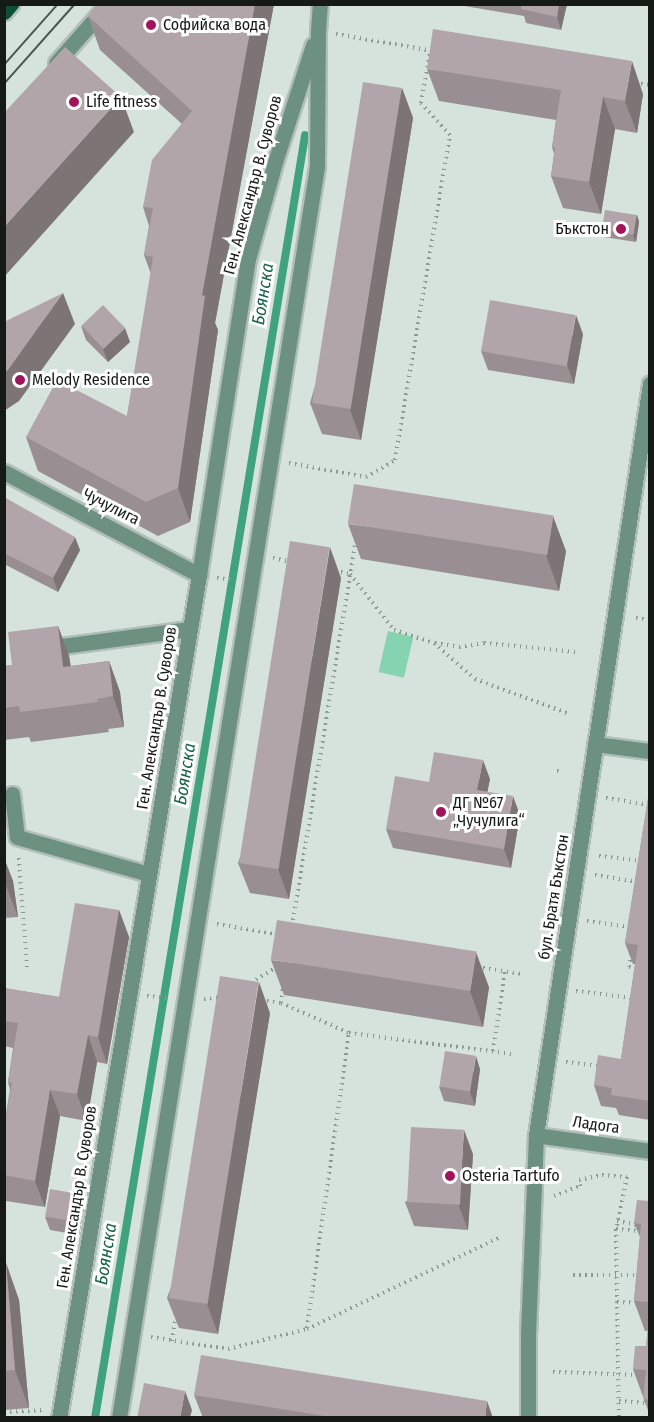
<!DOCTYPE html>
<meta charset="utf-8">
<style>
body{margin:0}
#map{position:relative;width:654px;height:1422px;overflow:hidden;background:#d5e3dc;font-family:"Fira Sans Condensed",sans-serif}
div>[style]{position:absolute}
.green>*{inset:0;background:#86d3b2;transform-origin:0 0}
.stream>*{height:8px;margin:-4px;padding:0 4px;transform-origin:4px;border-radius:4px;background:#41a37e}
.path>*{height:4px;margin-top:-2px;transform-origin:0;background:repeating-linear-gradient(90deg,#8f9994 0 1.5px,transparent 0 6px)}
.roads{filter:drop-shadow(2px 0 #b2bfb9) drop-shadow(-2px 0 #b2bfb9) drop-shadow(0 2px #b2bfb9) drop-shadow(0 -2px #b2bfb9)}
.minor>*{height:15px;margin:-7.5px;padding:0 7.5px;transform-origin:7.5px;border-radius:7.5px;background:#6c9180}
.major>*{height:15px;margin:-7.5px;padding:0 7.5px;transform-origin:7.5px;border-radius:7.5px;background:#0c4e38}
.tram>*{height:1.5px;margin:-0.75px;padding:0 0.75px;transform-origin:0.75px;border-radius:0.75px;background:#4d5551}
.wall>*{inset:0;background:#998e91}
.shaded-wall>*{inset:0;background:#7d7476}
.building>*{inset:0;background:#b2a5a9;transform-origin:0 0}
.dots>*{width:16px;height:16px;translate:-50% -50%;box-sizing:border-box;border:3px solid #fff;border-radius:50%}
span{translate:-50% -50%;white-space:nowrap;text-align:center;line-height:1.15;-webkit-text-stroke:6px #fff;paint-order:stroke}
.poi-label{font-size:16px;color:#151a17}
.left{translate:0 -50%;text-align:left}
.right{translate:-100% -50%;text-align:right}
.street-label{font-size:16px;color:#151a17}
.water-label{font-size:18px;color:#196349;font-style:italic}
.frame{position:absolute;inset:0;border:6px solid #151a17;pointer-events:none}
</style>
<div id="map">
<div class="green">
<div style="left:388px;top:631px;width:26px;height:42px;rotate:13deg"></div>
</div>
<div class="stream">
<div style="left:95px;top:1418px;width:1300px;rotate:-80.7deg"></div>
</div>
<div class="path">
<div style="left:336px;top:34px;width:97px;rotate:10deg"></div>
<div style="left:635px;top:83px;width:15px;rotate:8deg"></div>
<div style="left:289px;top:463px;width:78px;rotate:10.3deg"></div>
<div style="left:366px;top:477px;width:34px;rotate:-30deg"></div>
<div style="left:395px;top:460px;width:330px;rotate:-80.4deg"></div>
<div style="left:450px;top:135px;width:43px;rotate:-132.2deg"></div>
<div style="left:421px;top:103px;width:53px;rotate:-80.2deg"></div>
<div style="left:649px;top:540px;width:1px;rotate:45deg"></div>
<div style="left:273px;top:558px;width:19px;rotate:12deg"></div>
<div style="left:335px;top:571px;width:15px;rotate:11deg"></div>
<div style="left:350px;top:574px;width:71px;rotate:51.8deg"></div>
<div style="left:394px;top:630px;width:42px;rotate:18deg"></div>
<div style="left:434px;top:643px;width:55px;rotate:41.3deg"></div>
<div style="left:475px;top:679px;width:98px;rotate:20.3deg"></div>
<div style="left:217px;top:578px;width:16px;rotate:7deg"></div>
<div style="left:636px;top:618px;width:14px;rotate:8deg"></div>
<div style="left:435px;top:643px;width:24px;rotate:9deg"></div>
<div style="left:459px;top:647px;width:25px;rotate:-9deg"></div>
<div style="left:484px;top:643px;width:94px;rotate:5.5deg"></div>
<div style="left:557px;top:771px;width:6px;rotate:9deg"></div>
<div style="left:606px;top:798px;width:45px;rotate:9deg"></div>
<div style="left:599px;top:856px;width:43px;rotate:6.6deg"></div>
<div style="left:19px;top:858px;width:110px;rotate:85.8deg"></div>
<div style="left:595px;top:875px;width:44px;rotate:9.2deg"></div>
<div style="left:587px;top:921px;width:43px;rotate:7.9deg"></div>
<div style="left:217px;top:924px;width:64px;rotate:9.9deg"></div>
<div style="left:292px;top:926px;width:391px;rotate:-80.6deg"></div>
<div style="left:631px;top:954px;width:13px;rotate:99deg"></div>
<div style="left:629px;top:967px;width:10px;rotate:6deg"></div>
<div style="left:477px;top:967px;width:47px;rotate:8.7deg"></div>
<div style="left:251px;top:983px;width:32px;rotate:-32deg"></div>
<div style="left:576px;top:991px;width:58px;rotate:6.9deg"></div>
<div style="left:147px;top:996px;width:20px;rotate:6deg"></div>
<div style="left:204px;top:999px;width:17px;rotate:-7deg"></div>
<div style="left:261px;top:1000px;width:20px;rotate:9deg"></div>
<div style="left:281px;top:1003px;width:74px;rotate:23.8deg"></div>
<div style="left:349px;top:1033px;width:165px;rotate:7.3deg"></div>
<div style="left:281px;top:1003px;width:16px;rotate:-83deg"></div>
<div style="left:493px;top:1051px;width:81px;rotate:-81.5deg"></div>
<div style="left:566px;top:1062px;width:34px;rotate:7deg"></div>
<div style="left:554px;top:1196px;width:28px;rotate:-21deg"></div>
<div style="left:580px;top:1186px;width:6px;rotate:-99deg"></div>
<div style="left:579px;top:1180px;width:24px;rotate:-12deg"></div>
<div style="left:602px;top:1175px;width:25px;rotate:5deg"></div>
<div style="left:627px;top:1177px;width:53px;rotate:101.9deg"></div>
<div style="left:616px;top:1229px;width:189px;rotate:89.1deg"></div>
<div style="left:617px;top:1221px;width:20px;rotate:11deg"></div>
<div style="left:616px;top:1229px;width:25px;rotate:5deg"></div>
<div style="left:573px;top:1275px;width:77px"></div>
<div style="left:617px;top:1302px;width:20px;rotate:3deg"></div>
<div style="left:307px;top:1328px;width:298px;rotate:-81.9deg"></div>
<div style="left:151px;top:1337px;width:78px;rotate:8.9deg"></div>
<div style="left:228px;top:1349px;width:81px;rotate:-14.2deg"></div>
<div style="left:307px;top:1329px;width:212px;rotate:-25.4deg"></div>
<div style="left:172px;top:1341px;width:24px;rotate:-81deg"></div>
<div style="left:553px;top:1372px;width:86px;rotate:2deg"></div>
<div style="left:619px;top:1401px;width:31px;rotate:4deg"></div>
<div style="left:4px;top:1412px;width:39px;rotate:-3deg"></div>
</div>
<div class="roads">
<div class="minor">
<div style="left:56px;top:63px;width:79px;rotate:-48.6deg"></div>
<div style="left:4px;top:472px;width:221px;rotate:27.8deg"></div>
<div style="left:47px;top:648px;width:144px;rotate:-7.6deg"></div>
<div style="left:595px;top:744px;width:55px;rotate:7.3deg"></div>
<div style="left:12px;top:794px;width:43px;rotate:83.4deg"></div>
<div style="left:17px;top:837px;width:137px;rotate:15.7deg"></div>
<div style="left:536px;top:1135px;width:115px;rotate:8deg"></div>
<div style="left:59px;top:1418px;width:855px;rotate:-80.57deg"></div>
<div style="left:199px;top:575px;width:320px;rotate:-81.2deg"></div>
<div style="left:248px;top:259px;width:104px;rotate:-74.4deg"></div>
<div style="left:276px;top:159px;width:120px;rotate:-72deg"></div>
<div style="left:119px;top:1418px;width:1268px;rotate:-81.01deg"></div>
<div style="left:317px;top:166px;width:135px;rotate:-89.6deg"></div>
<div style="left:318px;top:31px;width:27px;rotate:-86deg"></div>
<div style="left:528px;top:1418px;width:84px;rotate:-90deg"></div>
<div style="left:528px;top:1334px;width:199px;rotate:-87.7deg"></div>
<div style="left:536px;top:1135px;width:760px;rotate:-81.37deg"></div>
</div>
<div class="major">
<div style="left:4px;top:12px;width:11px;rotate:-49deg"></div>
</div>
</div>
<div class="tram">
<div style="left:4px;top:65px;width:81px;rotate:-48.5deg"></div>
<div style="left:4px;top:84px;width:107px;rotate:-48.4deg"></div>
</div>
<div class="wall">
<div style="clip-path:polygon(98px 4px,274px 4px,215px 323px,218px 330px,190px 522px,158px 536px,38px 471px,26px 437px,127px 416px,151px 274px,144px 255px,149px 226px,143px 207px,182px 124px,100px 50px,88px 16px)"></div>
<div style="clip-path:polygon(453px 4px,567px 4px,561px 30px,526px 23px,524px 16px)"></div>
<div style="clip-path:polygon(427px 69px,643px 94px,637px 133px,615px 129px,601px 214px,563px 208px,551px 176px,554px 154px,552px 147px,556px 120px,439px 101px)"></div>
<div style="clip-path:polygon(402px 88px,413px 118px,361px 440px,322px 434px,310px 403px)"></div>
<div style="clip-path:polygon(637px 215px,639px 222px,636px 242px,604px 237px,602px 230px)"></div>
<div style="clip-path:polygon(81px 326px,130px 342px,108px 362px,86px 340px)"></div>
<div style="clip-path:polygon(583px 334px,574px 384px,488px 370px,481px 351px)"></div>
<div style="clip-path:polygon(4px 497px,80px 550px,58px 592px,4px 564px)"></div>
<div style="clip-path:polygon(348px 524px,566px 551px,559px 591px,361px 559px)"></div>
<div style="clip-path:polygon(341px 578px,289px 899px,250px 893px,238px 863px)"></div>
<div style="clip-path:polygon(58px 626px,69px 656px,71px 666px,109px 661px,120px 692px,124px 727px,108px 729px,109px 732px,31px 742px,29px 737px,4px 740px,4px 666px,12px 665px)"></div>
<div style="clip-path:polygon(490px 779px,487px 792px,520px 815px,511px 868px,393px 848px,386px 829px,429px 782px)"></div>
<div style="clip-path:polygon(650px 786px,650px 1120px,619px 1115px,616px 1108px,601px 1106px,594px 1085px,621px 1059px,635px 964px,633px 964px,625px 943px)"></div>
<div style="clip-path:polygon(4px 858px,13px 881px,18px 917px,4px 918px)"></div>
<div style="clip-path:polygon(119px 910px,129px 937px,107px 1064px,97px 1062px,87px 1121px,60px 1116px,45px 1207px,6px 1201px,4px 1197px,4px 1125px,10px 1090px,8px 1082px,13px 1048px,4px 1046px,4px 988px,59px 997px)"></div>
<div style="clip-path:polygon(271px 960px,489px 987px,483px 1027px,284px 995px)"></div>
<div style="clip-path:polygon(270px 1013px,218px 1334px,179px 1328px,167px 1298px)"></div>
<div style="clip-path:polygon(480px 1069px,475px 1106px,444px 1101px,439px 1087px)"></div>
<div style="clip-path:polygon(473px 1154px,468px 1230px,414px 1226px,405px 1202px)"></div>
<div style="clip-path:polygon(650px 1201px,650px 1416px,633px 1369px,646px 1346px,648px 1331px,645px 1331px,634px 1301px,640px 1237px,634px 1223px)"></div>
<div style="clip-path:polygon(84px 1207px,79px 1235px,50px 1230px,45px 1217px)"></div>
<div style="clip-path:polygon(4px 1263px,6px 1263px,19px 1300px,29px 1408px,4px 1410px)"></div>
<div style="clip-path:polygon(194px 1395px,493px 1418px,203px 1418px)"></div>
</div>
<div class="shaded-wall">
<div style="clip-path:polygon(255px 4px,274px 4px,215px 323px,218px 330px,190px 522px,178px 488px,202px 295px)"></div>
<div style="clip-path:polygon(559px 4px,567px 4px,561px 30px,557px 17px)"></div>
<div style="clip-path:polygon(632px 61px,643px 94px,637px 133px,625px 101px)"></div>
<div style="clip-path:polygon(402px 88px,413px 118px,361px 440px,350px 410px)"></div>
<div style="clip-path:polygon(121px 97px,134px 132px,4px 277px,4px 227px)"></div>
<div style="clip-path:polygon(603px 97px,615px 129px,601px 214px,589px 182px)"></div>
<div style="clip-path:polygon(637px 215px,639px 222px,636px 242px,633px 235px)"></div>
<div style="clip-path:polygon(63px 293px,75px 324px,19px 401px,4px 411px,4px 373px)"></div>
<div style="clip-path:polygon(576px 315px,583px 334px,574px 384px,567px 365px)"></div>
<div style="clip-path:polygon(125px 328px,130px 342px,108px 362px,103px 349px)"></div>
<div style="clip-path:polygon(553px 516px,566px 551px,559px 591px,546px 555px)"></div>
<div style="clip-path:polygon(75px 537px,80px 550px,58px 592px,53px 578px)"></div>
<div style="clip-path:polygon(330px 547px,341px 578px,289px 899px,278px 869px)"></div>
<div style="clip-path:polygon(58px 626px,69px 656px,75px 698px,63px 667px)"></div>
<div style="clip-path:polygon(109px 661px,120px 692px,124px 727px,113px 696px)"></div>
<div style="clip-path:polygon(483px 760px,490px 779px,484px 809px,477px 790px)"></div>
<div style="clip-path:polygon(513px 796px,520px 815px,511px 868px,504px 849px)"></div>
<div style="clip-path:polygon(4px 858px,13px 881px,18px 917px,4px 880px)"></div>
<div style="clip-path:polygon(119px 910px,129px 937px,107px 1064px,98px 1037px)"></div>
<div style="clip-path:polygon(476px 952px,489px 987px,483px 1027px,470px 991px)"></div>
<div style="clip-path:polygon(259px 982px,270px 1013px,218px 1334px,207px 1304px)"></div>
<div style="clip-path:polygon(88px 1035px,97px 1062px,87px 1121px,77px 1094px)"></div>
<div style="clip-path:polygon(476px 1056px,480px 1069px,475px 1106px,470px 1092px)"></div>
<div style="clip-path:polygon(50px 1090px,60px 1116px,45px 1207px,35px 1181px)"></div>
<div style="clip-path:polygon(464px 1130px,473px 1154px,468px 1230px,459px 1206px)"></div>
<div style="clip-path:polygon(79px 1194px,84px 1207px,79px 1235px,75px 1222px)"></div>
<div style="clip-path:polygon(6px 1263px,19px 1300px,29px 1408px,15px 1370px)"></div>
<div style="clip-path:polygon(185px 1391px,192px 1410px,190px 1418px,180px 1418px)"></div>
<div style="clip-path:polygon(487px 1401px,493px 1418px,485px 1418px)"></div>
</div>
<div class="building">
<div style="clip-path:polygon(98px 4px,255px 4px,202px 295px,205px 296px,178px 488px,146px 502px,26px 437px,57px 380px,127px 416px,153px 257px,144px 255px,153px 208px,143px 207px,152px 160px,192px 111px,88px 16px)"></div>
<div style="clip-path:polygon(522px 4px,559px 4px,557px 17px,521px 9px)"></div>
<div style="clip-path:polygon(433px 29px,632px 61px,625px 101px,603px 97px,589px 182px,551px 176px,555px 148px,552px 147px,561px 90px,427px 69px)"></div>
<div style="clip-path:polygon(65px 47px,121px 97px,4px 227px,4px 113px)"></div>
<div style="left:363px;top:82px;width:39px;height:325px;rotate:9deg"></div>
<div style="left:605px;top:210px;width:32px;height:20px;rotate:9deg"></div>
<div style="clip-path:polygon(63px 293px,8px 370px,4px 373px,4px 322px)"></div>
<div style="left:490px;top:300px;width:87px;height:52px;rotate:10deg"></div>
<div style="left:103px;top:305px;width:32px;height:30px;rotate:46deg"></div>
<div style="left:354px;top:484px;width:202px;height:40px;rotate:9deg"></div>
<div style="clip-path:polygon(4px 497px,75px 537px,53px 578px,4px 553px)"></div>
<div style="left:290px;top:541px;width:40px;height:326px;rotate:9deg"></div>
<div style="clip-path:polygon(58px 626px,63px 667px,109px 661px,113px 696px,97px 699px,98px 702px,20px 712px,19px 706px,4px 708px,4px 666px,12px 665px,8px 632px)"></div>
<div style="clip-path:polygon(434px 752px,483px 760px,477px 790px,513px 796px,504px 849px,386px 829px,395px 776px,429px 782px)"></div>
<div style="clip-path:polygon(650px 786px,650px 1101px,611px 1095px,612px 1088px,594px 1085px,598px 1055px,621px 1059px,638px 945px,625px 943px)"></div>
<div style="clip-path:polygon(75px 903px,119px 910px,98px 1037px,88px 1035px,77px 1094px,50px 1090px,35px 1181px,4px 1175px,4px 1125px,12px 1083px,8px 1082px,18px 1023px,4px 1021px,4px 988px,59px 997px)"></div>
<div style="left:277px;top:920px;width:202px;height:40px;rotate:9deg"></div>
<div style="left:220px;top:976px;width:39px;height:326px;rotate:9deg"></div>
<div style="left:445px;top:1051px;width:31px;height:36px;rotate:9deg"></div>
<div style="left:411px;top:1127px;width:53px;height:75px;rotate:3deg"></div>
<div style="left:50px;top:1189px;width:29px;height:28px;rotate:10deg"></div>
<div style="clip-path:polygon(637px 1200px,650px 1201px,650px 1302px,634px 1301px,641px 1224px,634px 1223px)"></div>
<div style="clip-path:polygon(4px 1263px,6px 1263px,15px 1370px,4px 1371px)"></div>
<div style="clip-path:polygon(650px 1305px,650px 1400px,643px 1399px,646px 1370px,633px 1369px,635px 1346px,646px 1346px)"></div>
<div style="clip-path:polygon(201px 1355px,487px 1401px,485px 1418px,337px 1418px,194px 1395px)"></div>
<div style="clip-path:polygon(144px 1383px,185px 1391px,180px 1418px,137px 1418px)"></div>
</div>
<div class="dots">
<div style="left:151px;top:25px;background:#a1135b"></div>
<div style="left:74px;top:102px;background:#a1135b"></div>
<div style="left:621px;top:229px;background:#a1135b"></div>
<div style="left:20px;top:380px;background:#a1135b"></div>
<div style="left:441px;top:812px;background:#a1135b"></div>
<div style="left:450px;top:1176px;background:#a1135b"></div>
</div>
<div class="poi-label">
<span class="left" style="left:163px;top:25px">Софийска вода</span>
<span class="left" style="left:86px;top:102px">Life fitness</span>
<span class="right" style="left:609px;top:229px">Бъкстон</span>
<span class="left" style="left:32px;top:380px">Melody Residence</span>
<span class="left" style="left:453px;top:812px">ДГ №67<br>„Чучулига“</span>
<span class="left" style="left:462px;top:1176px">Osteria Tartufo</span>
</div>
<div class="street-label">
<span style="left:253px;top:185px;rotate:-75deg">Ген. Александър В. Суворов</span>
<span style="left:111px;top:507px;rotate:27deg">Чучулига</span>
<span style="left:157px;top:718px;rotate:-81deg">Ген. Александър В. Суворов</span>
<span style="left:554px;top:897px;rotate:-81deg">бул. Братя Бъкстон</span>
<span style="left:596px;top:1125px;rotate:8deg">Ладога</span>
<span style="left:77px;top:1197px;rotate:-81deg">Ген. Александър В. Суворов</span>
</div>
<div class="water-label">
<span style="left:263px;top:294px;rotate:-81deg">Боянска</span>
<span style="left:185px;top:774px;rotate:-81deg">Боянска</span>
<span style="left:106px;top:1254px;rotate:-81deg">Боянска</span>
</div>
<div class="frame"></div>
</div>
